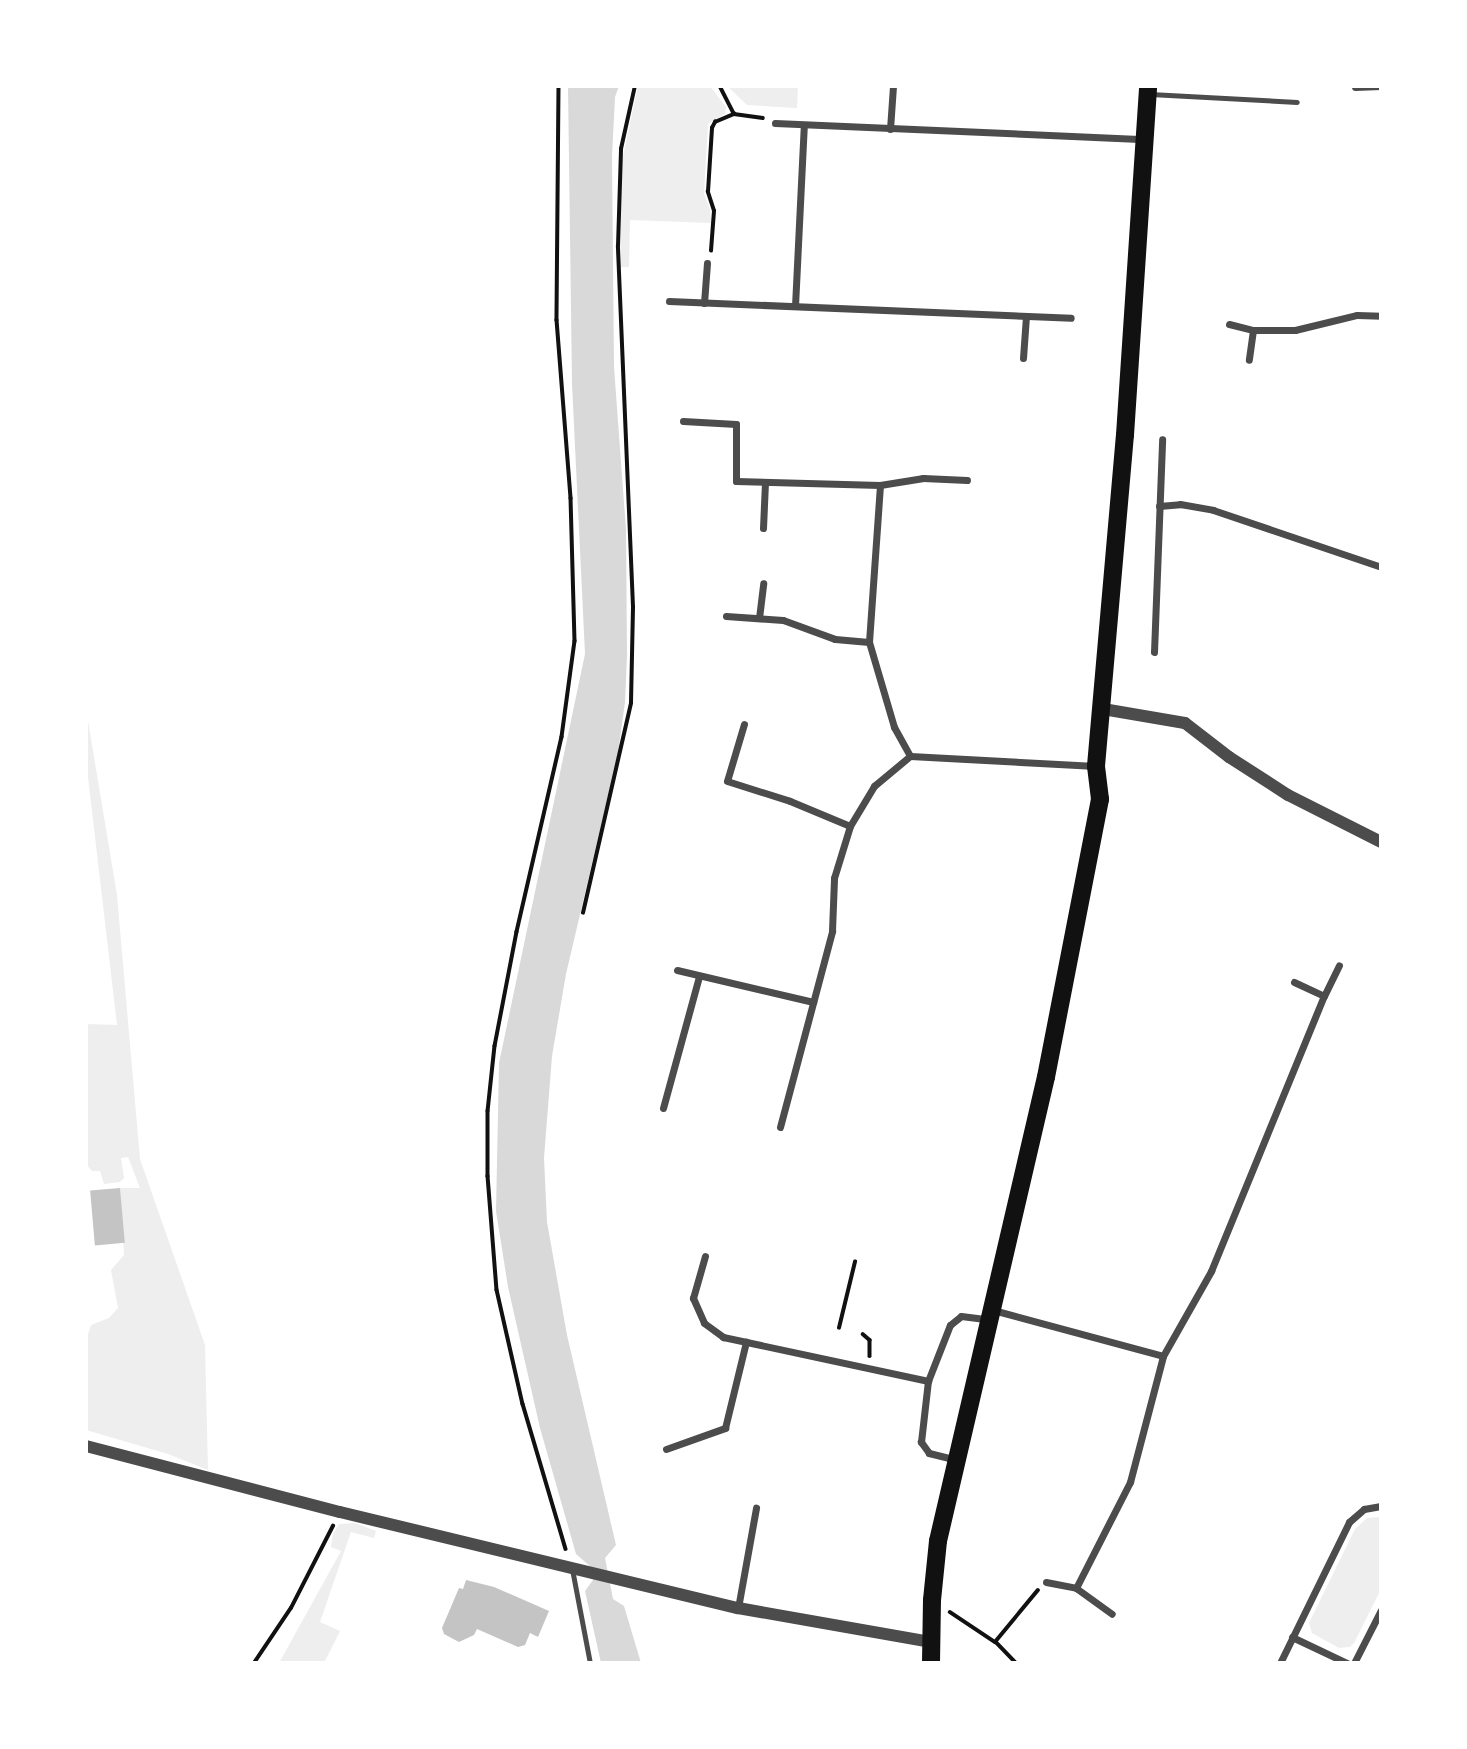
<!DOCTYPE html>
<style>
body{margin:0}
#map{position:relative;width:1467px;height:1749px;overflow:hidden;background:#fff;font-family:Bitter,serif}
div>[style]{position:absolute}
.green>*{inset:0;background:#eee}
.water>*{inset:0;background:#d9d9d9}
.building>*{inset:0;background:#c4c4c4;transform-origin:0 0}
.path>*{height:3.5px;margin:-1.75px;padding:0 1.75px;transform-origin:1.75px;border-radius:1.75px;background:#111}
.service>*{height:5px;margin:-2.5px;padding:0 2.5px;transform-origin:2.5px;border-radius:2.5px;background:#4c4c4c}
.minor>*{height:7px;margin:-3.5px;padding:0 3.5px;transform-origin:3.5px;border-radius:3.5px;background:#4c4c4c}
.tertiary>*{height:12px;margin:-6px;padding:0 6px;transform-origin:6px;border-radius:6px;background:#4c4c4c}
.primary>*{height:18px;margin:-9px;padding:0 9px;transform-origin:9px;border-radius:9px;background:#111}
span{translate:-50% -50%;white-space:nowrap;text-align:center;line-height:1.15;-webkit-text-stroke:7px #fff;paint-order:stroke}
.frame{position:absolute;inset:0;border:88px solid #fff;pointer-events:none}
</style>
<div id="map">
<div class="green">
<div style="clip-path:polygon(638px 86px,710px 86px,726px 107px,725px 114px,708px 124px,704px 194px,710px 209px,711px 223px,630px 220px,629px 267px,620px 267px,622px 161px)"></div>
<div style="clip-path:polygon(727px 86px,798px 86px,797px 108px,747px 105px)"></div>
<div style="clip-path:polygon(86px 709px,117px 895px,140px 1159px,205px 1345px,208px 1470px,168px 1454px,86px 1430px,86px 1340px,91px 1325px,109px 1318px,118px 1308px,111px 1270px,124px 1255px,120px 1188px,140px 1188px,128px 1157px,121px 1158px,124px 1178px,120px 1182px,104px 1184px,100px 1171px,92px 1171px,86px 1164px,86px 1024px,117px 1025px,86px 760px)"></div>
<div style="clip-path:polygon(1381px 1517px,1381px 1589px,1354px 1643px,1350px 1647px,1339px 1648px,1312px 1633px,1309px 1623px,1355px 1529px,1367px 1518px)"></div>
<div style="clip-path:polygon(355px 1523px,376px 1531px,374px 1538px,351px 1532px,320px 1622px,340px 1631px,324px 1663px,279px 1663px,341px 1551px,331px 1547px,333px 1534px,339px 1524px)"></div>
</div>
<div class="water">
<div style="clip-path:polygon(568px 86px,619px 86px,615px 97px,612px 156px,614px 367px,626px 530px,627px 656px,625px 702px,618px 753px,566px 974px,552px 1056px,544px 1158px,547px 1222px,567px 1335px,616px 1545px,605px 1558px,613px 1599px,624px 1606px,641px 1663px,601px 1663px,585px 1591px,593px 1580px,592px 1568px,576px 1554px,540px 1428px,508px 1287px,496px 1211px,499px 1063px,585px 654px,572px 384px)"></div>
</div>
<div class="building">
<div style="left:120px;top:1188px;width:55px;height:30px;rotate:85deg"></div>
<div style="clip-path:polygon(466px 1580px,494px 1587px,549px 1611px,538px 1637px,530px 1633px,525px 1645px,518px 1647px,477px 1629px,474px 1635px,459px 1642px,444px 1634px,442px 1628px,459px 1588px,463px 1589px)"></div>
</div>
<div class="path">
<div style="left:559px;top:86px;width:234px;rotate:90.5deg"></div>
<div style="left:557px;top:320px;width:179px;rotate:85.5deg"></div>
<div style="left:571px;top:498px;width:143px;rotate:88.4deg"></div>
<div style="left:575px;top:641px;width:97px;rotate:97.7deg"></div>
<div style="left:562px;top:737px;width:200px;rotate:103deg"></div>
<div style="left:517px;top:932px;width:116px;rotate:100.9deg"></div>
<div style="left:495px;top:1046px;width:65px;rotate:96.1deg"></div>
<div style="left:488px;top:1111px;width:65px;rotate:90deg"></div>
<div style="left:488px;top:1176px;width:114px;rotate:85.5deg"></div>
<div style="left:497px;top:1290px;width:117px;rotate:77.2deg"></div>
<div style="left:523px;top:1404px;width:151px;rotate:73.5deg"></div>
<div style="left:720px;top:86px;width:31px;rotate:63deg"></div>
<div style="left:711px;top:251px;width:40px;rotate:-85.7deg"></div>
<div style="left:714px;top:211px;width:20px;rotate:-108deg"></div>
<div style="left:708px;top:192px;width:64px;rotate:-86.4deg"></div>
<div style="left:712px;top:128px;width:7px;rotate:-63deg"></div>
<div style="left:715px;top:122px;width:21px;rotate:-23deg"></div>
<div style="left:734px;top:114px;width:29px;rotate:8deg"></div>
<div style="left:583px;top:913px;width:215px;rotate:-77.1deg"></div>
<div style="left:631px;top:703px;width:96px;rotate:-88.8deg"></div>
<div style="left:633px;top:607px;width:361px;rotate:-92.4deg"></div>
<div style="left:618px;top:246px;width:97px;rotate:-88.2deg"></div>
<div style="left:621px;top:149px;width:65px;rotate:-77.5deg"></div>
<div style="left:839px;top:1328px;width:68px;rotate:-76.4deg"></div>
<div style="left:863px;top:1334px;width:9px;rotate:41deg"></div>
<div style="left:870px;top:1340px;width:16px;rotate:90deg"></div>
<div style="left:950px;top:1612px;width:54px;rotate:33.7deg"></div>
<div style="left:995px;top:1642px;width:67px;rotate:-50.4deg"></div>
<div style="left:996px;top:1642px;width:29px;rotate:46deg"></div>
<div style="left:254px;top:1663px;width:66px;rotate:-56.1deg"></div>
<div style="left:291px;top:1608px;width:92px;rotate:-62.9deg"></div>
</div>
<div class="service">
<div style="left:1150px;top:94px;width:147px;rotate:3.1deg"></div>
<div style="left:572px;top:1569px;width:96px;rotate:79.2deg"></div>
</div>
<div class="minor">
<div style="left:1355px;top:87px;width:26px;rotate:-2deg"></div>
<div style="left:775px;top:123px;width:370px;rotate:2.5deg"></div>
<div style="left:890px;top:129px;width:43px;rotate:-86deg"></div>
<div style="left:669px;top:301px;width:402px;rotate:2.4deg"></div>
<div style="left:704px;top:303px;width:40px;rotate:-85.7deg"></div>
<div style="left:795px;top:306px;width:181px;rotate:-87.2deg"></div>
<div style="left:1229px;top:324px;width:25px;rotate:14deg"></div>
<div style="left:1253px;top:330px;width:30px;rotate:98deg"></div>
<div style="left:1253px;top:330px;width:42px"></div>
<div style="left:1295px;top:330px;width:64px;rotate:-13.6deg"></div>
<div style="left:1357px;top:315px;width:24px;rotate:2deg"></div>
<div style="left:1023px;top:358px;width:42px;rotate:-85.9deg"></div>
<div style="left:683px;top:421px;width:53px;rotate:3.2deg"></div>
<div style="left:736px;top:424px;width:57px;rotate:90deg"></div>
<div style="left:736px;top:481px;width:144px;rotate:1.6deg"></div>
<div style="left:880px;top:485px;width:44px;rotate:-9.2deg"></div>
<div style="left:923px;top:478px;width:44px;rotate:2.6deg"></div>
<div style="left:880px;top:485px;width:157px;rotate:94deg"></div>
<div style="left:869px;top:642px;width:89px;rotate:73.6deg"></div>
<div style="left:894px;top:727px;width:33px;rotate:61deg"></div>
<div style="left:1159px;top:506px;width:21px;rotate:-5deg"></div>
<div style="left:1180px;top:504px;width:34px;rotate:10deg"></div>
<div style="left:1213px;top:510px;width:177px;rotate:18.7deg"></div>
<div style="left:763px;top:528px;width:46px;rotate:-87.5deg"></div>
<div style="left:726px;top:616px;width:57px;rotate:4deg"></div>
<div style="left:783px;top:620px;width:55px;rotate:20.1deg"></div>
<div style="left:835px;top:639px;width:34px;rotate:5deg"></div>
<div style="left:759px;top:618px;width:35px;rotate:-83deg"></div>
<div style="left:1154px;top:652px;width:213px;rotate:-87.8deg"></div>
<div style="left:744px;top:724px;width:59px;rotate:106.6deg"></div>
<div style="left:727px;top:781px;width:66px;rotate:17.6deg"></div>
<div style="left:790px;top:801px;width:65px;rotate:22.6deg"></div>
<div style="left:677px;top:970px;width:140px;rotate:13.2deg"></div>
<div style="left:1294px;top:982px;width:33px;rotate:25deg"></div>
<div style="left:1324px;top:996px;width:34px;rotate:-64deg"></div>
<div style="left:663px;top:1108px;width:137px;rotate:-74.7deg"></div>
<div style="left:780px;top:1127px;width:203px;rotate:-75.1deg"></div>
<div style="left:832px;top:931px;width:53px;rotate:-87.8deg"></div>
<div style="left:834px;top:878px;width:54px;rotate:-72.9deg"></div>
<div style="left:850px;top:826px;width:47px;rotate:-59deg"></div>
<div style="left:874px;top:786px;width:47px;rotate:-39.8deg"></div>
<div style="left:910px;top:756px;width:186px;rotate:3.1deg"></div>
<div style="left:705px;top:1256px;width:44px;rotate:105.9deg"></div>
<div style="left:693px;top:1298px;width:27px;rotate:66deg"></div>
<div style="left:704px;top:1323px;width:24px;rotate:36deg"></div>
<div style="left:723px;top:1337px;width:210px;rotate:12.1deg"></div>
<div style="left:993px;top:1310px;width:176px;rotate:15.1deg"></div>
<div style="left:666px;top:1449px;width:63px;rotate:-19.6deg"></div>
<div style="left:725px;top:1428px;width:89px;rotate:-76.3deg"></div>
<div style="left:957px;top:1460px;width:29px;rotate:-166deg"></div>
<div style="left:929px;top:1453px;width:14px;rotate:-126deg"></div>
<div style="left:921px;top:1442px;width:61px;rotate:-83.5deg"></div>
<div style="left:928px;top:1381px;width:60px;rotate:-68.6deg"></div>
<div style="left:950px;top:1325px;width:14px;rotate:-39deg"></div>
<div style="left:961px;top:1316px;width:26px;rotate:7deg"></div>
<div style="left:1046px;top:1582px;width:31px;rotate:11deg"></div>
<div style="left:1076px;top:1588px;width:44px;rotate:35.8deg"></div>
<div style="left:1076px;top:1588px;width:119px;rotate:-63deg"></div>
<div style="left:1130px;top:1482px;width:130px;rotate:-75.3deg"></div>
<div style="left:1163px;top:1356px;width:98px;rotate:-60.5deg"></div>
<div style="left:1211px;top:1271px;width:297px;rotate:-67.7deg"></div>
<div style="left:738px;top:1608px;width:102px;rotate:-79.8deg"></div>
<div style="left:1292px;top:1637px;width:61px;rotate:25.3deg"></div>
<div style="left:1280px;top:1663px;width:157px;rotate:-63.9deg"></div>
<div style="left:1349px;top:1522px;width:20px;rotate:-41deg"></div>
<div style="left:1364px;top:1509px;width:17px;rotate:-10deg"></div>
<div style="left:1354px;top:1663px;width:59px;rotate:-63deg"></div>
</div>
<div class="tertiary">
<div style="left:1103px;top:709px;width:83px;rotate:9.7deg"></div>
<div style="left:1185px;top:723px;width:56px;rotate:37.7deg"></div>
<div style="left:1229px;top:757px;width:70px;rotate:32.8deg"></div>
<div style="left:1288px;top:795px;width:104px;rotate:26.8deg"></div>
<div style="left:86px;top:1446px;width:262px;rotate:14.6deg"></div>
<div style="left:340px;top:1512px;width:409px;rotate:13.6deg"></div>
<div style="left:738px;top:1608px;width:195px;rotate:10deg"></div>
</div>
<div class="primary">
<div style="left:931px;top:1663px;width:63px;rotate:-89.1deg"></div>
<div style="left:932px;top:1600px;width:59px;rotate:-84.2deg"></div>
<div style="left:938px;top:1541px;width:476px;rotate:-76.9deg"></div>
<div style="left:1046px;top:1077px;width:283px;rotate:-79deg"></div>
<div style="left:1100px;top:799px;width:33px;rotate:-97deg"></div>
<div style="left:1096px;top:766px;width:332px;rotate:-85deg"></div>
<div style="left:1125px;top:435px;width:350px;rotate:-86.2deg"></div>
</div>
<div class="frame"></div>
</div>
